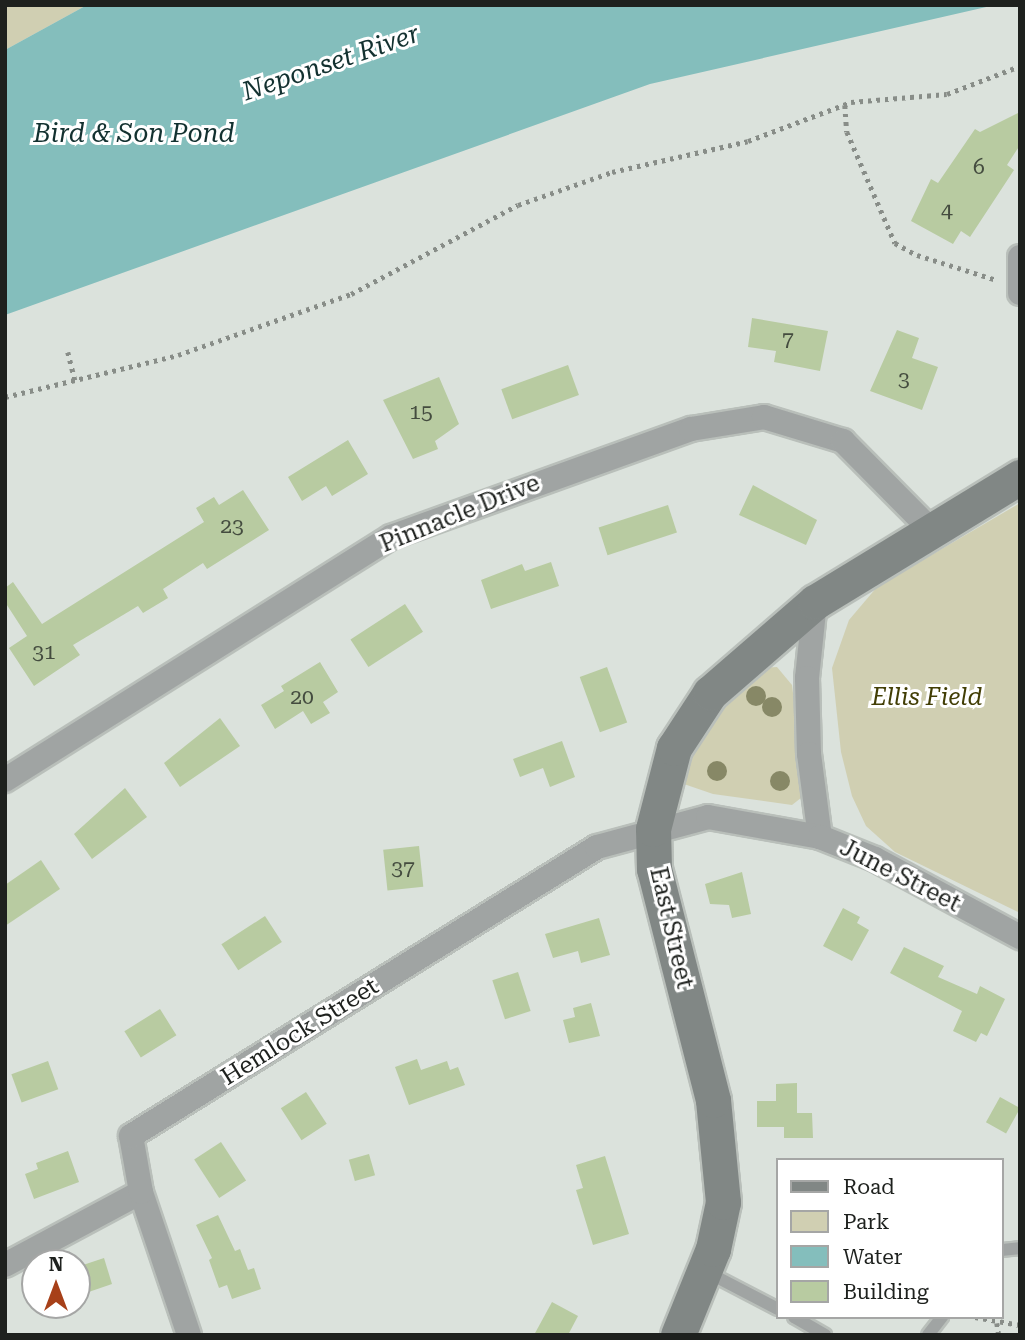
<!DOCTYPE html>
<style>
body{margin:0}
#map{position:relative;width:1025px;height:1340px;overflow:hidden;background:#dbe2dc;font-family:"Roboto Serif",serif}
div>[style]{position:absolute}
.green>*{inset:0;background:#d0cfb2}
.water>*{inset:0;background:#84bebc}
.building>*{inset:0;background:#b8cba1;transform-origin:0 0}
.path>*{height:4.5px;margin-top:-2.25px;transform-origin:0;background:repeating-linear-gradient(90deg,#888d88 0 3.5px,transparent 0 8.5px)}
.roads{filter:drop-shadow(2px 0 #b9bfba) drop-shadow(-2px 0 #b9bfba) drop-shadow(0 2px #b9bfba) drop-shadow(0 -2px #b9bfba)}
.lane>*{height:12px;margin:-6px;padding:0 6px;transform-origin:6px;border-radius:6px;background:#a0a4a3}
.street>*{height:24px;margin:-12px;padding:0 12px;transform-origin:12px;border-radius:12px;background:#a0a4a3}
.secondary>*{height:35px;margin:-17.5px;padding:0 17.5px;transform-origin:17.5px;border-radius:17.5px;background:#818785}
.trees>*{width:20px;height:20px;margin:-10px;border-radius:50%;background:#878866}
span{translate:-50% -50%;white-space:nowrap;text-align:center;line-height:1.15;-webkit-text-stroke:6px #fff;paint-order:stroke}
.number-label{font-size:21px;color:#444c3f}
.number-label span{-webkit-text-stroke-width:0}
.street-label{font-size:24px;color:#1e211e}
.park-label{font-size:24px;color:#423e05;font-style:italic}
.water-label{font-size:26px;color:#133130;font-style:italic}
.frame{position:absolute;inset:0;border:7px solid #1e211e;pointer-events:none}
.legend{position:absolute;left:776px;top:1158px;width:228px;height:161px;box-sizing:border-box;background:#fff;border:2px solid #a5a6a5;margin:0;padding:9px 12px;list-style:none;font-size:21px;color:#1e211e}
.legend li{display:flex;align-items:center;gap:14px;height:35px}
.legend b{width:35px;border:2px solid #a5a6a5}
.north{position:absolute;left:21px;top:1249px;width:70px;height:70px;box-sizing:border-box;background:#fff;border:2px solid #a5a6a5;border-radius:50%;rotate:0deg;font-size:19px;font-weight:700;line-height:28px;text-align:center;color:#1e211e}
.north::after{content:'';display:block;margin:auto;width:24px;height:32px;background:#a74019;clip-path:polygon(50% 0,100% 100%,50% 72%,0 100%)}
</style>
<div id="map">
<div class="green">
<div style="clip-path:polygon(5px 5px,87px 5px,5px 50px)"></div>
<div style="clip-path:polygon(1020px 503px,1020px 913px,895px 852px,866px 826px,852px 796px,841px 752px,832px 668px,849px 620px,877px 587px)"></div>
<div style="clip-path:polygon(777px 667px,792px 685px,806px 794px,792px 805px,713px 794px,681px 783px,685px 759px,709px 718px,762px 668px)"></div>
</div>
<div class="water">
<div style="clip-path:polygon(87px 5px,995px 5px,650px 84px,5px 315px,5px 50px)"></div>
</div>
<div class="building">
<div style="clip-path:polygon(1020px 112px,1020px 145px,1007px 165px,1014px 170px,970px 237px,961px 231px,953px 244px,911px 221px,931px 179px,938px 183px,975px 129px,980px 132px)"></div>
<div style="clip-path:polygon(752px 318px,828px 331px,820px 371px,774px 362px,776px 351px,748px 347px)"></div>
<div style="clip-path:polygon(897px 330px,919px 338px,912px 358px,938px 367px,922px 410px,870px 391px)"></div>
<div style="left:568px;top:365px;width:32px;height:71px;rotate:70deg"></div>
<div style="clip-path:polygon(439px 377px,459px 424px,435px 441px,438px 449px,413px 459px,383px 400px)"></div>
<div style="clip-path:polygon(348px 440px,368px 474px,332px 496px,326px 486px,302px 501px,288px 477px)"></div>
<div style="clip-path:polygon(753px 485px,817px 520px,806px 545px,739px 515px)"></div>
<div style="clip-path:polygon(243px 490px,269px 530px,207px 569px,203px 563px,163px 589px,168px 598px,143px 613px,138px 606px,73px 645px,80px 655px,34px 686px,9px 648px,27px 636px,5px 602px,5px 588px,13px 582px,42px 624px,204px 522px,196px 508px,214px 497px,219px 505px)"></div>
<div style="left:668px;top:505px;width:29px;height:73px;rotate:72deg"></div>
<div style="clip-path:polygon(551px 562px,559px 586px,491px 609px,481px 580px,522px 564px,525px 571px)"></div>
<div style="left:405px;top:604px;width:33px;height:65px;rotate:57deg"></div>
<div style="clip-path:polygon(320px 662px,338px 692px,323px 702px,330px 713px,311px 724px,303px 711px,275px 729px,261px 705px,284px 691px,281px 686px)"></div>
<div style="left:607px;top:667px;width:59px;height:29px;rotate:70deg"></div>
<div style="clip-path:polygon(220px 718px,240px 746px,180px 787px,164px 763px)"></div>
<div style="clip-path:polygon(562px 741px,575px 777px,550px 787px,543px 768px,520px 777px,513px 759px)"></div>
<div style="clip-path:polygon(125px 788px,147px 817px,92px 859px,74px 834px)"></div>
<div style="left:419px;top:846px;width:41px;height:36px;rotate:84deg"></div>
<div style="clip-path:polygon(41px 860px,60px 889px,5px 926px,5px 885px)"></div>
<div style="clip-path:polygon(742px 872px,751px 914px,732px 918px,729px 905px,710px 904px,705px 884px)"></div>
<div style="clip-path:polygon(843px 908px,860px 917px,857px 923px,869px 930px,852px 961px,823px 946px)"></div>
<div style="left:265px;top:916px;width:31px;height:52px;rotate:57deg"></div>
<div style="clip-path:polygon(599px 918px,610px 955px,581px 963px,578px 951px,553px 958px,545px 934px)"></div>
<div style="clip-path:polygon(904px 947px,944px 966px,938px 977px,977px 994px,980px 986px,1005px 999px,987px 1036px,981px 1033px,976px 1042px,953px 1031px,962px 1011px,890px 973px)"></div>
<div style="left:518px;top:972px;width:41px;height:27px;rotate:72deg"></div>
<div style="clip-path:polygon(591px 1003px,600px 1036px,569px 1043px,563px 1020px,575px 1017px,573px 1008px)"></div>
<div style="left:160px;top:1009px;width:31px;height:42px;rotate:58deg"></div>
<div style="clip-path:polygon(417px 1059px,421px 1070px,447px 1061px,450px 1070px,458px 1067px,465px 1085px,409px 1105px,395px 1067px)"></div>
<div style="left:48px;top:1061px;width:30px;height:39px;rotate:70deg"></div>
<div style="clip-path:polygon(797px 1083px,797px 1113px,812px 1113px,813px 1138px,784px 1138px,784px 1127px,757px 1127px,757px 1101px,776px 1101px,776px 1084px)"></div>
<div style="left:306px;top:1092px;width:38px;height:30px;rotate:57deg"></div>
<div style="left:1000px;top:1097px;width:23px;height:29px;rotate:29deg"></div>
<div style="left:221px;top:1142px;width:46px;height:32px;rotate:57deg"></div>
<div style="clip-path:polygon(68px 1151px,79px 1182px,34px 1199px,25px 1174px,38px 1169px,36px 1163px)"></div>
<div style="left:369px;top:1154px;width:22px;height:21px;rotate:74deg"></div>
<div style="clip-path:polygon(605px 1156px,629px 1234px,593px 1245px,576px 1190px,583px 1188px,576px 1165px)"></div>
<div style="clip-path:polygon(218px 1215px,235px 1251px,240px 1249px,248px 1270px,254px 1268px,261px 1289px,232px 1299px,227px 1285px,219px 1288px,209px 1260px,212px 1258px,196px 1225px)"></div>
<div style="clip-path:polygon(104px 1258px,112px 1284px,77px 1296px,77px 1267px)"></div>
<div style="clip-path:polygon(552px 1302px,578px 1316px,568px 1335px,534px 1335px)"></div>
</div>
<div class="path">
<div style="left:845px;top:105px;width:27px;rotate:86deg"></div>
<div style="left:847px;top:132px;width:121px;rotate:66.6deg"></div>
<div style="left:895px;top:243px;width:25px;rotate:29deg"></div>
<div style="left:917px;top:255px;width:84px;rotate:17.4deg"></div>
<div style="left:68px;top:352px;width:29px;rotate:76deg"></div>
<div style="left:5px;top:397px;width:178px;rotate:-13.6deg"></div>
<div style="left:178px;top:355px;width:183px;rotate:-19.4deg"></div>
<div style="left:351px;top:294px;width:189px;rotate:-28.1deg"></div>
<div style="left:518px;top:205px;width:100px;rotate:-19.3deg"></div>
<div style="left:612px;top:172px;width:139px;rotate:-12.8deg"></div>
<div style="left:748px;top:141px;width:110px;rotate:-20.7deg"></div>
<div style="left:851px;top:102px;width:96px;rotate:-4.8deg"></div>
<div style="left:947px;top:94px;width:78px;rotate:-21deg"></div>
<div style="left:975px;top:1317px;width:46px;rotate:10.1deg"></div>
<div style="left:997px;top:1323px;width:12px;rotate:81deg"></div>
</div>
<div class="roads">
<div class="lane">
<div style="left:1002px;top:1250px;width:18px;rotate:-6deg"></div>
<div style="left:705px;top:1271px;width:82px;rotate:27.5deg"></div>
<div style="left:794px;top:1317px;width:36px;rotate:30deg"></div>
<div style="left:928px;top:1335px;width:23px;rotate:-52deg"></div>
</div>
<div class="street">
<div style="left:1020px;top:257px;width:36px;rotate:90deg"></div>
<div style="left:815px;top:602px;width:76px;rotate:96deg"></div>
<div style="left:807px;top:678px;width:76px;rotate:88.5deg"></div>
<div style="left:809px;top:754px;width:84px;rotate:82.5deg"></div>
<div style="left:5px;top:780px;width:456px;rotate:-32.2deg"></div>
<div style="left:391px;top:537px;width:319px;rotate:-19.8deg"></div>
<div style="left:691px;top:429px;width:74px;rotate:-9.3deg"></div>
<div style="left:764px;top:417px;width:83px;rotate:16.9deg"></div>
<div style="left:843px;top:441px;width:124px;rotate:45.3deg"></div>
<div style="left:5px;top:1265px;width:154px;rotate:-28.2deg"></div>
<div style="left:189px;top:1335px;width:151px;rotate:-108.6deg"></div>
<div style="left:141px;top:1192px;width:57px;rotate:-100.1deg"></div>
<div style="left:131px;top:1136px;width:548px;rotate:-31.81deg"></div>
<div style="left:597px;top:847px;width:115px;rotate:-15.1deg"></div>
<div style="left:708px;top:817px;width:114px;rotate:10.1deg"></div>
<div style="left:820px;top:837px;width:59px;rotate:21.8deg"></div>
<div style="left:875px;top:859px;width:165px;rotate:28.3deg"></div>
</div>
<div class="secondary">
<div style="left:678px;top:1335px;width:93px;rotate:-67.9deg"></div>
<div style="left:713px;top:1249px;width:48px;rotate:-78deg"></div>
<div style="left:723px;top:1202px;width:102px;rotate:-95.6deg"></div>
<div style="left:713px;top:1100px;width:238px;rotate:-104.3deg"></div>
<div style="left:654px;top:869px;width:40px;rotate:-91.4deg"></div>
<div style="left:653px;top:829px;width:84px;rotate:-75.5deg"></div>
<div style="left:674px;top:748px;width:66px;rotate:-56.8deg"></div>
<div style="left:710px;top:693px;width:139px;rotate:-40.9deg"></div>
<div style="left:815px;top:602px;width:240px;rotate:-31.4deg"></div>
</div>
</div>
<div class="trees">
<div style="left:756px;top:696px"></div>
<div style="left:772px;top:707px"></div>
<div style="left:717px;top:771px"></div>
<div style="left:780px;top:781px"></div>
</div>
<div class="number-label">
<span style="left:979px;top:167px">6</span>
<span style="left:947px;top:211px">4</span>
<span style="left:788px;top:339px">7</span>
<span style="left:904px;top:379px">3</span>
<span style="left:421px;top:412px">15</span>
<span style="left:232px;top:526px">23</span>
<span style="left:44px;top:652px">31</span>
<span style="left:302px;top:697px">20</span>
<span style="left:403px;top:868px">37</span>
</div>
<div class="street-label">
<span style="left:460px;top:514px;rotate:-22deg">Pinnacle Drive</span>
<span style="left:900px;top:876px;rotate:27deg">June Street</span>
<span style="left:671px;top:928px;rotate:77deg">East Street</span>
<span style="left:300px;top:1032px;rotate:-32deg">Hemlock Street</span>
</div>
<div class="park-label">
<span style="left:927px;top:698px">Ellis Field</span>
</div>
<div class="water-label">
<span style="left:331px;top:63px;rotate:-19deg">Neponset River</span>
<span style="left:134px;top:134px">Bird &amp; Son Pond</span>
</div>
<div class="frame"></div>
<ul class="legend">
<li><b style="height:9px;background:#818785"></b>Road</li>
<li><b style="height:19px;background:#d0cfb2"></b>Park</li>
<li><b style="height:19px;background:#84bebc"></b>Water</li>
<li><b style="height:19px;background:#b8cba1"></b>Building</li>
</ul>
<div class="north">N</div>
</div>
